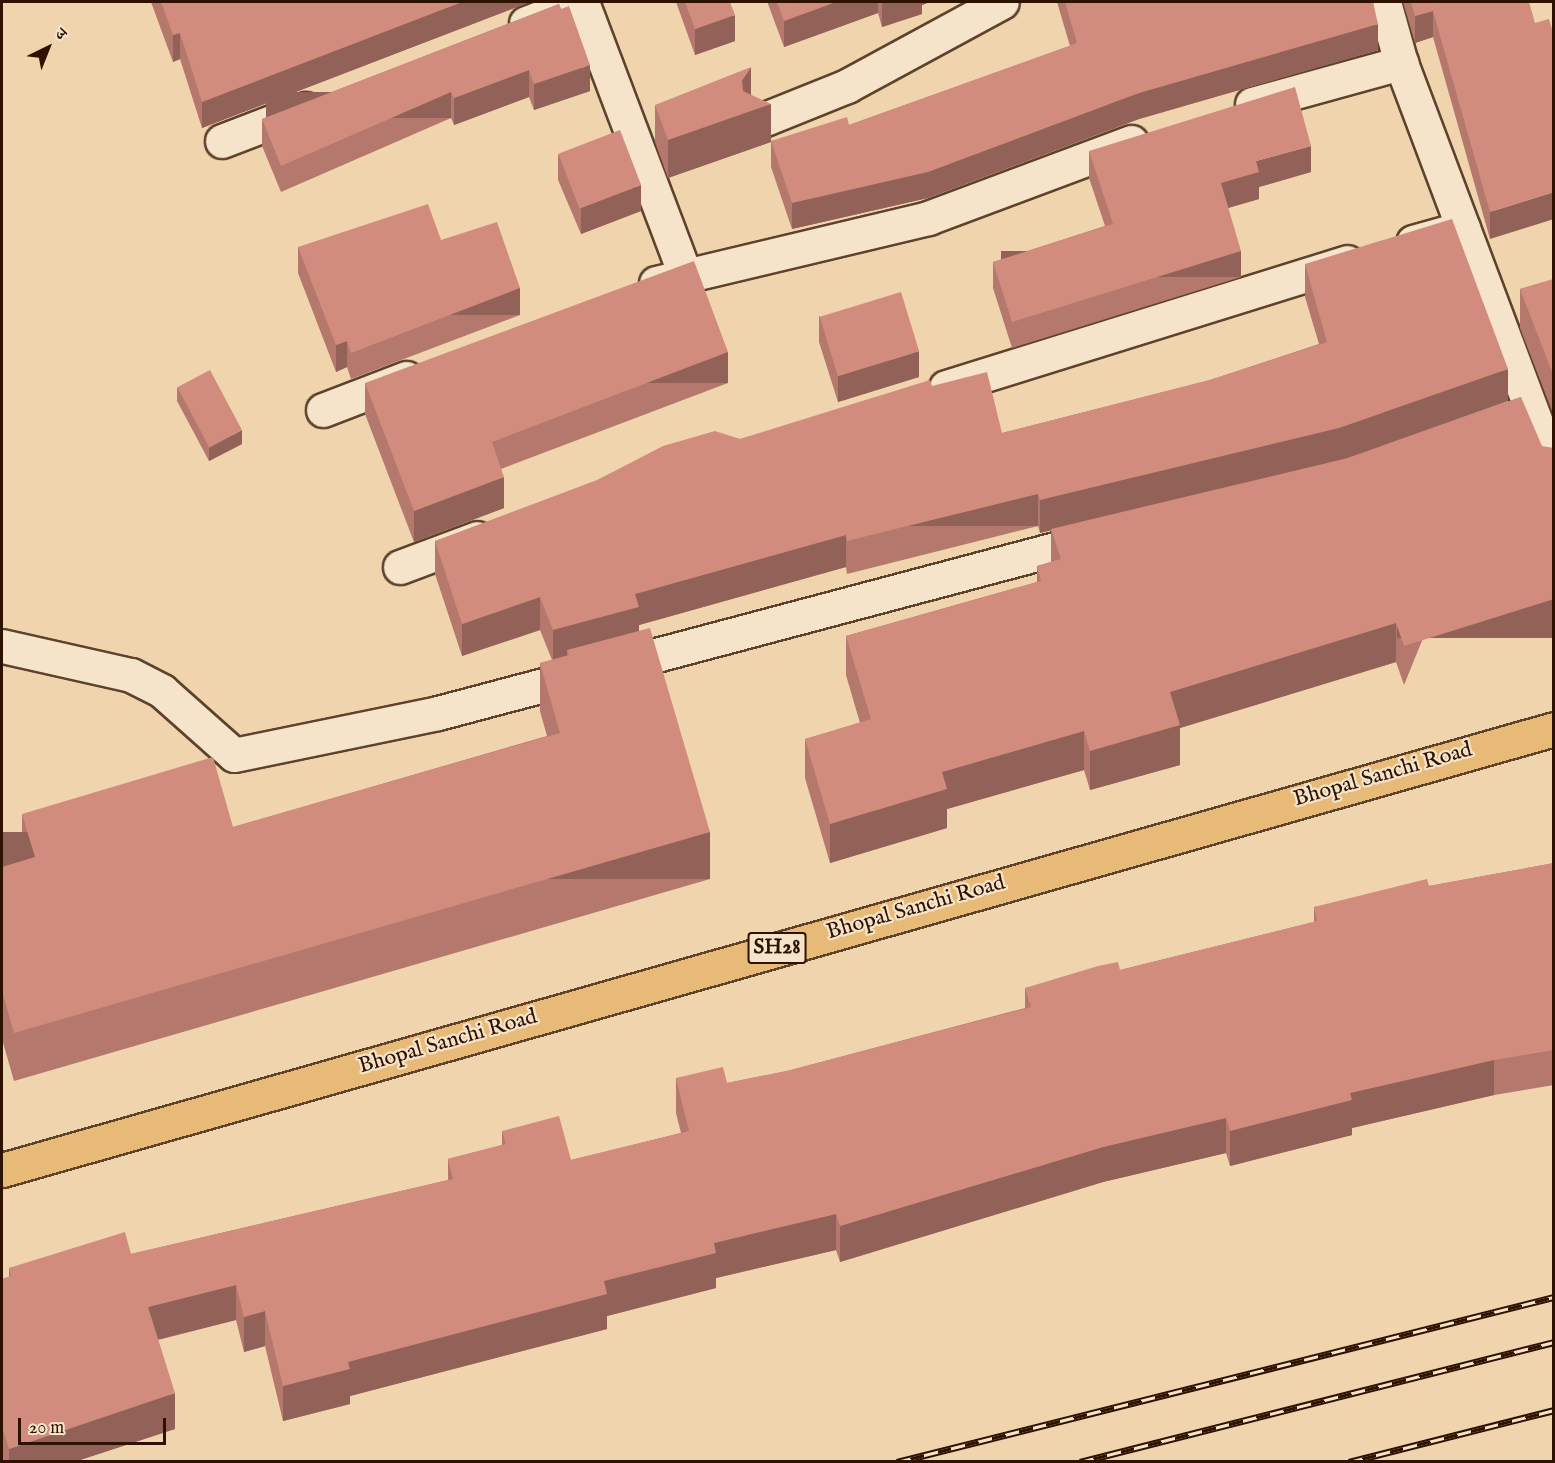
<!DOCTYPE html>
<meta charset="utf-8">
<style>
body{margin:0}
#map{position:relative;width:1555px;height:1463px;overflow:hidden;background:#efd4ae;font-family:"IM FELL English","Noto Serif Devanagari",serif}
div>[style]{position:absolute}
.roads{filter:drop-shadow(2px 0 #5e422c) drop-shadow(-2px 0 #5e422c) drop-shadow(0 2px #5e422c) drop-shadow(0 -2px #5e422c)}
.minor>*{height:33px;margin:-16.5px;padding:0 16.5px;transform-origin:16.5px;border-radius:16.5px;background:#f5e3ca}
.major>*{height:33px;margin:-16.5px;padding:0 16.5px;transform-origin:16.5px;border-radius:16.5px;background:#e8ba77}
.rail>*{height:7px;margin-top:-3.5px;transform-origin:0;background:repeating-linear-gradient(90deg,#f5e3ca 0 14px,#2e1200 0 28px);box-sizing:border-box;border-block:2px solid #2e1200}
.wall>*{inset:0;background:#b4786c}
.shaded-wall>*{inset:0;background:#926258;transform-origin:0 0}
.building>*{inset:0;background:#d18c7e;transform-origin:0 0}
span{translate:-50% -50%;white-space:nowrap;text-align:center;line-height:1.15;-webkit-text-stroke:4.5px #f5e3ca;paint-order:stroke}
.shield-label span{padding:2px 4px;background:#f5e3ca;border:2px solid;border-radius:4px;-webkit-text-stroke-width:0}
.shield-label{font-size:21px;color:#2e1200;font-weight:700}
.street-label{font-size:22px;color:#2e1200}
.frame{position:absolute;inset:0;border:3px solid #2e1200;pointer-events:none}
.north{position:absolute;left:18px;top:18px;width:60px;height:60px;-webkit-text-stroke:4px #f5e3ca;paint-order:stroke;rotate:43deg;font-size:16px;font-weight:700;line-height:24px;text-align:center;color:#2e1200}
.north::after{content:'';display:block;margin:auto;width:21px;height:27px;background:#2e1200;clip-path:polygon(50% 0,100% 100%,50% 72%,0 100%)}
.scale{position:absolute;left:18px;top:1418px;width:148px;height:27px;box-sizing:border-box;border:3px solid #2e1200;border-top:0;padding-left:8px;font-size:18px;line-height:21px;white-space:nowrap;color:#2e1200;-webkit-text-stroke:4px #f5e3ca;paint-order:stroke}
</style>
<div id="map">
<div class="roads">
<div class="minor">
<div style="left:582px;top:2px;width:289px;rotate:69.3deg"></div>
<div style="left:1384px;top:2px;width:63px;rotate:74.4deg"></div>
<div style="left:1401px;top:63px;width:436px;rotate:69.4deg"></div>
<div style="left:526px;top:23px;width:59px;rotate:-20.9deg"></div>
<div style="left:1252px;top:104px;width:155px;rotate:-15.4deg"></div>
<div style="left:760px;top:121px;width:94px;rotate:-21.9deg"></div>
<div style="left:847px;top:86px;width:176px;rotate:-28.5deg"></div>
<div style="left:222px;top:141px;width:89px;rotate:-21.1deg"></div>
<div style="left:1413px;top:242px;width:52px;rotate:-15.6deg"></div>
<div style="left:656px;top:283px;width:280px;rotate:-13.4deg"></div>
<div style="left:928px;top:218px;width:217px;rotate:-20.5deg"></div>
<div style="left:946px;top:387px;width:420px;rotate:-17.3deg"></div>
<div style="left:323px;top:410px;width:89px;rotate:-21.1deg"></div>
<div style="left:400px;top:567px;width:82px;rotate:-20.6deg"></div>
<div style="left:2px;top:646px;width:132px;rotate:12.7deg"></div>
<div style="left:131px;top:675px;width:35px;rotate:27deg"></div>
<div style="left:162px;top:691px;width:96px;rotate:41.6deg"></div>
<div style="left:234px;top:755px;width:208px;rotate:-11.6deg"></div>
<div style="left:438px;top:713px;width:678px;rotate:-14.88deg"></div>
</div>
<div class="major">
<div style="left:2px;top:1170px;width:1613px;rotate:-15.86deg"></div>
</div>
</div>
<div class="rail">
<div style="left:897px;top:1462px;width:677px;rotate:-14.1deg"></div>
<div style="left:1080px;top:1462px;width:489px;rotate:-14.2deg"></div>
<div style="left:1349px;top:1462px;width:211px;rotate:-14.2deg"></div>
</div>
<div class="wall">
<div style="clip-path:polygon(151px 2px,530px 2px,202px 128px,180px 59px,173px 62px)"></div>
<div style="clip-path:polygon(676px 2px,730px 2px,735px 41px,695px 55px)"></div>
<div style="clip-path:polygon(768px 2px,930px 2px,922px 5px,922px 14px,882px 27px,878px 13px,784px 47px,768px 4px)"></div>
<div style="clip-path:polygon(1057px 2px,1373px 2px,1378px 50px,1139px 119px,928px 198px,792px 229px,771px 167px,771px 141px,849px 125px,1070px 46px)"></div>
<div style="clip-path:polygon(1403px 2px,1529px 2px,1490px 239px,1433px 37px,1415px 43px)"></div>
<div style="clip-path:polygon(559px 4px,590px 91px,534px 110px,529px 97px,454px 125px,451px 118px,281px 192px,262px 146px,262px 119px)"></div>
<div style="clip-path:polygon(751px 94px,771px 142px,668px 178px,655px 142px,655px 105px)"></div>
<div style="clip-path:polygon(1089px 151px,1311px 172px,1259px 187px,1259px 199px,1228px 208px,1241px 277px,1012px 348px,993px 288px,993px 262px,1105px 226px,1089px 178px)"></div>
<div style="clip-path:polygon(558px 154px,641px 211px,581px 234px,558px 180px)"></div>
<div style="clip-path:polygon(441px 240px,520px 315px,351px 379px,347px 367px,336px 372px,298px 273px,298px 247px)"></div>
<div style="clip-path:polygon(1305px 264px,1508px 401px,1344px 459px,1521px 397px,1404px 685px,1396px 662px,1180px 728px,1180px 765px,1090px 790px,1084px 770px,947px 809px,947px 828px,830px 863px,805px 778px,805px 739px,860px 723px,846px 675px,846px 636px,1037px 582px,1037px 566px,1051px 562px,1051px 530px,1040px 533px,1038px 526px,847px 574px,846px 567px,639px 625px,639px 631px,710px 879px,14px 1081px,2px 1039px,2px 867px,22px 861px,22px 814px,233px 827px,547px 736px,540px 711px,540px 663px,552px 660px,540px 630px,462px 656px,435px 574px,435px 541px,740px 439px,932px 386px,1002px 433px,1210px 380px,1319px 344px,1305px 297px)"></div>
<div style="clip-path:polygon(1554px 279px,1554px 416px,1520px 328px,1520px 289px)"></div>
<div style="clip-path:polygon(819px 316px,919px 377px,838px 402px,819px 342px)"></div>
<div style="clip-path:polygon(365px 383px,728px 383px,501px 469px,504px 508px,414px 542px,365px 414px)"></div>
<div style="clip-path:polygon(177px 387px,242px 444px,209px 461px,177px 401px)"></div>
<div style="clip-path:polygon(1554px 863px,1554px 1085px,1494px 1095px,1352px 1128px,1352px 1135px,1230px 1166px,1226px 1153px,1103px 1182px,840px 1262px,836px 1250px,716px 1278px,716px 1288px,607px 1316px,607px 1329px,350px 1396px,350px 1404px,283px 1421px,265px 1346px,244px 1352px,236px 1320px,158px 1340px,175px 1429px,77px 1461px,2px 1461px,2px 1279px,9px 1277px,9px 1268px,131px 1254px,448px 1180px,448px 1159px,502px 1145px,502px 1131px,571px 1160px,681px 1133px,676px 1113px,676px 1078px,727px 1083px,787px 1071px,1025px 1008px,1025px 988px,1120px 970px,1314px 922px,1314px 907px)"></div>
</div>
<div class="shaded-wall">
<div style="clip-path:polygon(462px 2px,530px 2px,202px 128px,202px 102px)"></div>
<div style="clip-path:polygon(836px 2px,878px 2px,878px 13px,784px 47px,784px 21px)"></div>
<div style="clip-path:polygon(882px 2px,930px 2px,922px 5px,922px 14px,882px 27px)"></div>
<div style="clip-path:polygon(1433px 11px,1433px 37px,1415px 43px,1415px 16px)"></div>
<div style="clip-path:polygon(735px 15px,735px 41px,695px 55px,695px 29px)"></div>
<div style="clip-path:polygon(1378px 24px,1378px 50px,1139px 119px,928px 198px,792px 229px,792px 203px,1139px 93px)"></div>
<div style="clip-path:polygon(180px 33px,180px 59px,173px 62px,173px 35px)"></div>
<div style="clip-path:polygon(590px 65px,590px 91px,534px 110px,534px 84px)"></div>
<div style="clip-path:polygon(751px 67px,751px 105px,771px 104px,771px 142px,668px 178px,668px 140px,742px 80px)"></div>
<div style="clip-path:polygon(529px 70px,529px 97px,454px 125px,454px 98px)"></div>
<div style="left:451px;top:92px;width:26px;height:185px;rotate:90deg"></div>
<div style="clip-path:polygon(1311px 146px,1311px 172px,1259px 187px,1259px 199px,1221px 210px,1221px 183px,1256px 161px)"></div>
<div style="clip-path:polygon(641px 185px,641px 211px,581px 234px,581px 207px)"></div>
<div style="clip-path:polygon(1554px 192px,1554px 219px,1490px 239px,1490px 212px)"></div>
<div style="left:1241px;top:251px;width:26px;height:240px;rotate:90deg"></div>
<div style="left:520px;top:288px;width:27px;height:181px;rotate:90deg"></div>
<div style="clip-path:polygon(347px 341px,347px 367px,336px 372px,336px 345px)"></div>
<div style="clip-path:polygon(919px 351px,919px 377px,838px 402px,838px 376px)"></div>
<div style="left:728px;top:352px;width:31px;height:253px;rotate:90deg"></div>
<div style="clip-path:polygon(1508px 369px,1508px 401px,1339px 461px,1040px 533px,1040px 500px)"></div>
<div style="clip-path:polygon(242px 430px,242px 444px,209px 461px,209px 448px)"></div>
<div style="clip-path:polygon(504px 477px,504px 508px,414px 542px,414px 511px)"></div>
<div style="left:1038px;top:494px;width:32px;height:197px;rotate:90deg"></div>
<div style="clip-path:polygon(846px 535px,846px 567px,639px 625px,639px 640px,567px 650px,567px 659px,553px 663px,553px 630px,635px 594px)"></div>
<div style="clip-path:polygon(540px 597px,540px 630px,462px 656px,462px 624px)"></div>
<div style="left:1554px;top:599px;width:39px;height:157px;rotate:90deg"></div>
<div style="clip-path:polygon(1396px 623px,1396px 662px,1180px 728px,1180px 765px,1090px 790px,1090px 751px,1170px 692px)"></div>
<div style="clip-path:polygon(1084px 731px,1084px 770px,947px 809px,947px 828px,830px 863px,830px 824px,942px 772px)"></div>
<div style="left:710px;top:832px;width:47px;height:724px;rotate:90deg"></div>
<div style="clip-path:polygon(1494px 1060px,1494px 1095px,1352px 1128px,1352px 1135px,1230px 1166px,1230px 1131px,1350px 1093px)"></div>
<div style="clip-path:polygon(1226px 1118px,1226px 1153px,1103px 1182px,840px 1262px,840px 1226px,1103px 1147px)"></div>
<div style="clip-path:polygon(836px 1214px,836px 1250px,716px 1278px,716px 1288px,607px 1316px,607px 1329px,350px 1396px,350px 1404px,283px 1421px,283px 1386px,348px 1362px,604px 1281px,714px 1243px)"></div>
<div style="clip-path:polygon(236px 1285px,236px 1320px,148px 1342px,148px 1307px)"></div>
<div style="clip-path:polygon(265px 1311px,265px 1346px,244px 1352px,244px 1317px)"></div>
<div style="clip-path:polygon(175px 1393px,175px 1429px,77px 1461px,9px 1461px,9px 1449px)"></div>
</div>
<div class="building">
<div style="clip-path:polygon(161px 2px,462px 2px,202px 102px,180px 33px,173px 35px)"></div>
<div style="clip-path:polygon(685px 2px,730px 2px,735px 15px,695px 29px)"></div>
<div style="clip-path:polygon(777px 2px,836px 2px,784px 21px)"></div>
<div style="clip-path:polygon(1065px 2px,1373px 2px,1378px 24px,1139px 93px,928px 172px,792px 203px,771px 141px,847px 117px,849px 125px,1077px 43px)"></div>
<div style="clip-path:polygon(1411px 2px,1529px 2px,1535px 23px,1549px 19px,1554px 36px,1554px 192px,1490px 212px,1433px 11px,1415px 16px)"></div>
<div style="clip-path:polygon(559px 4px,561px 9px,569px 6px,590px 65px,534px 84px,529px 70px,454px 98px,451px 92px,281px 166px,262px 119px)"></div>
<div style="clip-path:polygon(751px 67px,742px 80px,743px 91px,771px 104px,668px 140px,655px 105px)"></div>
<div style="clip-path:polygon(1295px 87px,1311px 146px,1256px 161px,1259px 172px,1221px 183px,1241px 251px,1012px 322px,993px 262px,1113px 224px,1089px 151px)"></div>
<div style="left:620px;top:130px;width:59px;height:66px;rotate:69deg"></div>
<div style="clip-path:polygon(428px 204px,441px 240px,497px 222px,520px 288px,351px 353px,347px 341px,336px 345px,298px 247px)"></div>
<div style="clip-path:polygon(1452px 219px,1508px 369px,1339px 428px,1040px 500px,1038px 494px,847px 541px,846px 535px,635px 594px,639px 607px,553px 630px,540px 597px,462px 624px,435px 541px,597px 480px,663px 446px,715px 431px,740px 439px,930px 380px,932px 386px,987px 372px,1002px 433px,1210px 380px,1327px 342px,1305px 264px)"></div>
<div style="clip-path:polygon(694px 261px,728px 352px,492px 442px,504px 477px,414px 511px,365px 383px)"></div>
<div style="clip-path:polygon(1554px 279px,1554px 377px,1520px 289px)"></div>
<div style="left:901px;top:292px;width:62px;height:85px;rotate:73deg"></div>
<div style="left:210px;top:370px;width:68px;height:37px;rotate:62deg"></div>
<div style="clip-path:polygon(1521px 397px,1542px 446px,1554px 448px,1554px 599px,1404px 646px,1396px 623px,1170px 692px,1180px 725px,1090px 751px,1084px 731px,942px 772px,947px 789px,830px 824px,805px 739px,871px 719px,846px 636px,1041px 581px,1037px 566px,1061px 559px,1051px 529px,1348px 458px)"></div>
<div style="clip-path:polygon(650px 628px,710px 832px,14px 1033px,2px 991px,2px 867px,35px 857px,22px 814px,213px 757px,233px 827px,560px 733px,540px 663px,569px 655px,567px 650px)"></div>
<div style="clip-path:polygon(1554px 863px,1554px 1050px,1494px 1060px,1350px 1093px,1352px 1100px,1230px 1131px,1226px 1118px,1103px 1147px,840px 1226px,836px 1214px,714px 1243px,716px 1253px,604px 1281px,607px 1294px,348px 1362px,350px 1369px,283px 1386px,265px 1311px,244px 1317px,236px 1285px,148px 1307px,175px 1393px,9px 1449px,2px 1427px,2px 1279px,11px 1276px,9px 1268px,125px 1232px,131px 1254px,453px 1179px,448px 1159px,506px 1144px,502px 1131px,559px 1116px,571px 1160px,689px 1131px,676px 1078px,723px 1067px,727px 1083px,787px 1071px,1031px 1007px,1025px 988px,1098px 966px,1118px 962px,1120px 970px,1317px 921px,1314px 907px,1427px 879px,1429px 886px)"></div>
</div>
<div class="shield-label">
<span style="left:777px;top:948px">SH28</span>
</div>
<div class="street-label">
<span style="left:1383px;top:775px;rotate:-16deg">Bhopal Sanchi Road</span>
<span style="left:916px;top:908px;rotate:-16deg">Bhopal Sanchi Road</span>
<span style="left:448px;top:1042px;rotate:-16deg">Bhopal Sanchi Road</span>
</div>
<div class="frame"></div>
<div class="north">उ</div>
<div class="scale">20 m</div>
</div>
